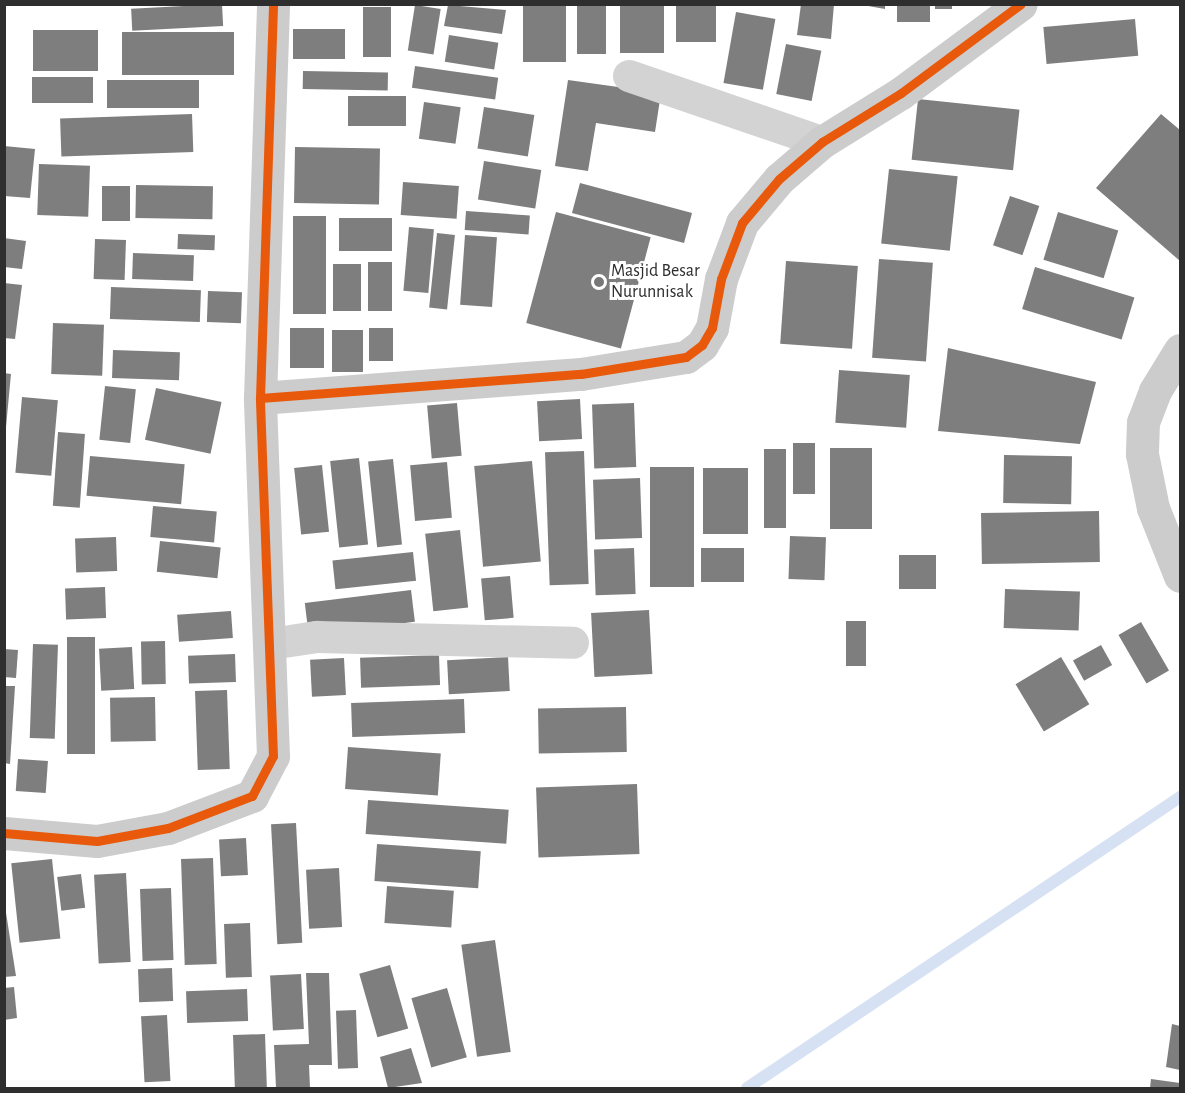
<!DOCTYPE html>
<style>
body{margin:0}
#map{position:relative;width:1185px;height:1093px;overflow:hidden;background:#fff;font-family:"Alegreya Sans",sans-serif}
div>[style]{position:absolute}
.stream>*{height:12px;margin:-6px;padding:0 6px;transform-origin:6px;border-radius:6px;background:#d6e2f3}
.building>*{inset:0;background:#7e7e7e;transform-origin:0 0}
.street>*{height:32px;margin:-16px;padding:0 16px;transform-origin:16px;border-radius:16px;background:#d3d3d3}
.secondary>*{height:33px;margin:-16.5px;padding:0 16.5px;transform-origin:16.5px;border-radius:16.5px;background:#ccc}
.cycleway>*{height:9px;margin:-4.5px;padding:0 4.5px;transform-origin:4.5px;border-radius:4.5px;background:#e8590c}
.dots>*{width:16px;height:16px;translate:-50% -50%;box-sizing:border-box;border:3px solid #fff;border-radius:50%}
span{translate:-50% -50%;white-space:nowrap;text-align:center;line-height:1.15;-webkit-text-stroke:6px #fff;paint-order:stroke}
.poi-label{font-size:18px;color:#2e2e2e}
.left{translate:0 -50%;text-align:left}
.frame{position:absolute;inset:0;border:6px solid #2e2e2e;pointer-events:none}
</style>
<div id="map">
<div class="stream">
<div style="left:747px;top:1088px;width:522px;rotate:-33.9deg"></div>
</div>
<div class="building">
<div style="left:222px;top:4px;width:22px;height:91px;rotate:87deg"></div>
<div style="left:523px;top:4px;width:43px;height:58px"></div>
<div style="left:577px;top:4px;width:29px;height:50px"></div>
<div style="left:676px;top:4px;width:40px;height:38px"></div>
<div style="clip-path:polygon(801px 4px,834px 4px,831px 39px,797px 35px)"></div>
<div style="clip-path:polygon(857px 4px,885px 4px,885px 9px)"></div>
<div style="left:897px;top:4px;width:33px;height:18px"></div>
<div style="left:935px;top:4px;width:17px;height:5px"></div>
<div style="left:415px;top:5px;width:26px;height:46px;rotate:9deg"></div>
<div style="clip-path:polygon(448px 5px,506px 10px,502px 34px,444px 26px)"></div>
<div style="left:620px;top:5px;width:44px;height:48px"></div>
<div style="left:363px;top:7px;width:28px;height:50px"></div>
<div style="left:736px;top:12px;width:40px;height:72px;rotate:10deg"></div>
<div style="left:1135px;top:19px;width:37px;height:92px;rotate:85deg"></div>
<div style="left:293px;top:29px;width:52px;height:30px"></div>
<div style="left:98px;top:30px;width:41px;height:65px;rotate:90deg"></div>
<div style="left:122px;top:32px;width:112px;height:43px"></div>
<div style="left:449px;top:35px;width:50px;height:27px;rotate:9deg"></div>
<div style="left:786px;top:44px;width:36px;height:51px;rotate:11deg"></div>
<div style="left:415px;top:66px;width:84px;height:22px;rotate:8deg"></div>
<div style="left:303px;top:71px;width:85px;height:18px;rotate:1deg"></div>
<div style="left:93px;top:77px;width:26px;height:61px;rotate:90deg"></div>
<div style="left:107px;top:80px;width:92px;height:28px"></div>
<div style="clip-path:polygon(568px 80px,661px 93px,655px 132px,596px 123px,588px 171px,555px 166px)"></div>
<div style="left:348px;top:96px;width:58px;height:30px"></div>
<div style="left:918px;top:99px;width:102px;height:61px;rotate:6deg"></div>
<div style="left:424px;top:102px;width:37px;height:37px;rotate:8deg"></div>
<div style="left:484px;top:107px;width:51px;height:42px;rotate:9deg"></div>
<div style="left:192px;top:114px;width:38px;height:132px;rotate:88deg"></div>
<div style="clip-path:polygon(1161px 114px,1180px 130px,1180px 261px,1096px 188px)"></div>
<div style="clip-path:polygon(4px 146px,35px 149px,30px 198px,4px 196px)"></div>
<div style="left:295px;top:147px;width:85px;height:56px;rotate:1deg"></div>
<div style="left:484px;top:161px;width:58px;height:39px;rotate:9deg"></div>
<div style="left:39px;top:164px;width:51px;height:51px;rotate:2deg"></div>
<div style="left:889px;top:169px;width:69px;height:75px;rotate:6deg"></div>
<div style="left:403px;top:182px;width:56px;height:33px;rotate:4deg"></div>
<div style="left:580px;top:183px;width:116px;height:31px;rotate:15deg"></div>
<div style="left:136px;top:185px;width:77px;height:33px;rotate:1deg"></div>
<div style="left:102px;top:186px;width:28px;height:35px"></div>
<div style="left:1010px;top:196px;width:31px;height:52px;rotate:19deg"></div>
<div style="left:466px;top:211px;width:64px;height:19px;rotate:4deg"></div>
<div style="left:556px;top:212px;width:98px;height:115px;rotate:15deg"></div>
<div style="left:1058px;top:212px;width:63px;height:50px;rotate:17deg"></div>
<div style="left:326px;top:216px;width:98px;height:33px;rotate:90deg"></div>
<div style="left:339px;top:218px;width:53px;height:33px"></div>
<div style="left:409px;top:227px;width:25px;height:64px;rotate:5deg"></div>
<div style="left:437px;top:233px;width:18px;height:75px;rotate:6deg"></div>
<div style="left:178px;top:234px;width:37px;height:15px;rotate:2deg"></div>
<div style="left:465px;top:235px;width:32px;height:70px;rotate:4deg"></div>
<div style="clip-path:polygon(4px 238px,26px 241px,22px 269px,4px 267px)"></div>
<div style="left:95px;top:239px;width:31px;height:40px;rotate:2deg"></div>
<div style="left:133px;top:253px;width:61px;height:26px;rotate:2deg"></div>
<div style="left:879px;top:259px;width:54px;height:99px;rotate:4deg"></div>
<div style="left:786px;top:261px;width:72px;height:83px;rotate:4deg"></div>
<div style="left:368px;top:262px;width:24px;height:49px"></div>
<div style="left:361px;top:264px;width:47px;height:28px;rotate:90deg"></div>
<div style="left:1035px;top:267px;width:104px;height:44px;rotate:17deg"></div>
<div style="clip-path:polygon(4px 283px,22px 285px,15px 339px,4px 338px)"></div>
<div style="left:111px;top:287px;width:90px;height:32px;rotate:2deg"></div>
<div style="left:208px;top:291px;width:34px;height:31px;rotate:2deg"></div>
<div style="left:53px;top:323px;width:51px;height:51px;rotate:2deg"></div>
<div style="left:290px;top:328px;width:34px;height:40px"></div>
<div style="left:393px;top:328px;width:33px;height:24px;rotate:90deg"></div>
<div style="left:332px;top:330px;width:31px;height:42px"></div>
<div style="clip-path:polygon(948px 348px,1096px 382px,1080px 444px,938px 431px)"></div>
<div style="left:113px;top:350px;width:67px;height:28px;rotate:2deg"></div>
<div style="left:839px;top:370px;width:71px;height:53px;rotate:4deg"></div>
<div style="clip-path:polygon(4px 373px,11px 374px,6px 427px,4px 427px)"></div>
<div style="left:105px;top:386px;width:31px;height:54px;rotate:6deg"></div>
<div style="left:156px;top:388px;width:67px;height:53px;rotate:12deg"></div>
<div style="left:22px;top:397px;width:36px;height:76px;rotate:5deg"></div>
<div style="left:580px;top:399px;width:40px;height:43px;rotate:87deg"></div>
<div style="left:457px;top:403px;width:53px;height:30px;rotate:85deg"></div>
<div style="left:634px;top:403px;width:64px;height:42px;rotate:88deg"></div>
<div style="left:58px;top:432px;width:27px;height:74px;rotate:4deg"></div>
<div style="left:793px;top:443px;width:22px;height:51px"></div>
<div style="left:830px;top:448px;width:42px;height:81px"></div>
<div style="left:764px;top:449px;width:22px;height:79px"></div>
<div style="left:584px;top:451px;width:133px;height:39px;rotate:88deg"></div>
<div style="left:1004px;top:455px;width:68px;height:48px;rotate:1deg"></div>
<div style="left:90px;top:456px;width:95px;height:40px;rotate:5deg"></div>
<div style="left:359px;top:458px;width:87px;height:29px;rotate:84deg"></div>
<div style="left:393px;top:459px;width:86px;height:25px;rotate:84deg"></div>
<div style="left:532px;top:461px;width:101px;height:58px;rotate:85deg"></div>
<div style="left:447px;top:462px;width:56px;height:37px;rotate:85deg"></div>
<div style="left:322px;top:465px;width:67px;height:28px;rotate:84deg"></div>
<div style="left:650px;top:467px;width:44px;height:120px"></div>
<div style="left:703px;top:468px;width:45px;height:66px"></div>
<div style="left:640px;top:478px;width:60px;height:47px;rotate:88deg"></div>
<div style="left:153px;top:506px;width:64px;height:31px;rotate:5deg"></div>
<div style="left:1099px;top:511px;width:51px;height:118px;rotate:89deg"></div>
<div style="left:460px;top:530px;width:78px;height:35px;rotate:84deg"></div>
<div style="left:790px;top:536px;width:36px;height:43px;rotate:2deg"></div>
<div style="left:116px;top:537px;width:34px;height:41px;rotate:88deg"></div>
<div style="left:160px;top:541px;width:61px;height:31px;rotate:6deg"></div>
<div style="left:634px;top:548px;width:46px;height:40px;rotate:88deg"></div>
<div style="left:701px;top:548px;width:43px;height:34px"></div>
<div style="left:413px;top:552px;width:29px;height:81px;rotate:84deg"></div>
<div style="left:899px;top:555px;width:37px;height:34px"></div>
<div style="left:510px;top:576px;width:42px;height:29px;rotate:85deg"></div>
<div style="left:105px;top:587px;width:31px;height:40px;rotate:88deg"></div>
<div style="left:1005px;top:589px;width:75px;height:39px;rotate:2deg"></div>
<div style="left:411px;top:590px;width:32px;height:107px;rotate:83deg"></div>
<div style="left:649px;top:610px;width:64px;height:58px;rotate:87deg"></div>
<div style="left:231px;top:611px;width:27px;height:54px;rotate:86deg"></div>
<div style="left:846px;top:621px;width:20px;height:45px"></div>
<div style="left:1141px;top:622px;width:56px;height:26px;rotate:60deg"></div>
<div style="left:67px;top:637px;width:28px;height:117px"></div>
<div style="left:165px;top:641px;width:43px;height:24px;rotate:89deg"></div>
<div style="left:33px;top:644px;width:25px;height:94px;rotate:2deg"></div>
<div style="left:1101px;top:645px;width:23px;height:32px;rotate:61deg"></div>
<div style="left:132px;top:647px;width:42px;height:33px;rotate:87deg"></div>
<div style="clip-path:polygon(4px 649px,18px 650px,16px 678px,4px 677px)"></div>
<div style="left:235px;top:654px;width:28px;height:47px;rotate:88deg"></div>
<div style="left:439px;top:655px;width:30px;height:79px;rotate:88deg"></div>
<div style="left:508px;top:657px;width:34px;height:61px;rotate:87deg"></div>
<div style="left:1061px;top:657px;width:55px;height:53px;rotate:59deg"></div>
<div style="left:344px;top:658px;width:37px;height:34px;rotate:87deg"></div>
<div style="clip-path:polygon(4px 686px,15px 686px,10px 764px,4px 763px)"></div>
<div style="left:227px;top:690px;width:79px;height:32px;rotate:88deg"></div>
<div style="left:155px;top:697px;width:44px;height:45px;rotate:89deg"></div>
<div style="left:464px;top:699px;width:34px;height:113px;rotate:88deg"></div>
<div style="left:626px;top:707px;width:45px;height:88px;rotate:89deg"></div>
<div style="left:348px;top:747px;width:93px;height:42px;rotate:4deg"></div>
<div style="left:18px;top:759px;width:30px;height:32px;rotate:4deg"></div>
<div style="left:637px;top:784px;width:70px;height:101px;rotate:88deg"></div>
<div style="left:368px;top:800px;width:141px;height:34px;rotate:4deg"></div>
<div style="left:296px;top:823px;width:120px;height:25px;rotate:87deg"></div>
<div style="left:246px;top:838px;width:37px;height:27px;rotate:87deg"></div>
<div style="left:377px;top:844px;width:104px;height:37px;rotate:4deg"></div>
<div style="left:213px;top:858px;width:106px;height:32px;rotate:88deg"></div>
<div style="left:52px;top:859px;width:80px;height:41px;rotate:84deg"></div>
<div style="left:339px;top:868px;width:59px;height:33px;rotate:87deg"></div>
<div style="left:126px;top:873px;width:89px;height:32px;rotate:87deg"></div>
<div style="left:81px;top:874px;width:34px;height:24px;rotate:83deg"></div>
<div style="left:387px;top:886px;width:67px;height:37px;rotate:4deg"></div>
<div style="left:171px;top:888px;width:72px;height:31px;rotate:88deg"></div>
<div style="clip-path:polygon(4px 900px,16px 976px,4px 977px)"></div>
<div style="left:250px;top:923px;width:54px;height:26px;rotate:88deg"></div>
<div style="left:495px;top:940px;width:113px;height:34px;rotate:82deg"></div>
<div style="left:390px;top:965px;width:66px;height:32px;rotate:74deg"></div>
<div style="left:172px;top:968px;width:33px;height:34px;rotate:88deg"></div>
<div style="clip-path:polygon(306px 973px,329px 973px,332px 1065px,309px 1065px,310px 1088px,276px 1088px,274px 1045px,309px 1044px)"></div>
<div style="left:301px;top:974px;width:55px;height:31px;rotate:87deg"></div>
<div style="clip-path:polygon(14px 987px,17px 1018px,4px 1020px,4px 988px)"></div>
<div style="left:447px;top:988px;width:72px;height:37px;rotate:74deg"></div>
<div style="left:247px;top:989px;width:32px;height:61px;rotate:88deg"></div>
<div style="left:356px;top:1010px;width:58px;height:20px;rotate:88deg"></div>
<div style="left:167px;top:1015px;width:66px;height:26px;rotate:87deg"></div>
<div style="clip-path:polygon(1172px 1024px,1180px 1026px,1180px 1070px,1166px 1067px)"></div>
<div style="left:265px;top:1034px;width:54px;height:32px;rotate:88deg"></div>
<div style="clip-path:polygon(411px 1048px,422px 1083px,388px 1088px,380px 1057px)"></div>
<div style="clip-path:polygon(1151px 1079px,1180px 1083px,1180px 1088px,1150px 1088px)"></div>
</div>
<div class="street">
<div style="left:629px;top:76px;width:204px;rotate:18.9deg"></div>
<div style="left:271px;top:644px;width:47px;rotate:-8.7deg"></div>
<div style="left:317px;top:637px;width:256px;rotate:1.3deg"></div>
</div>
<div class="secondary">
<div style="left:1180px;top:350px;width:48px;rotate:121.4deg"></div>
<div style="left:1155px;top:391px;width:33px;rotate:111deg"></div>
<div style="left:1143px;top:422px;width:32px;rotate:92deg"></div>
<div style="left:1142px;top:454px;width:55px;rotate:78.5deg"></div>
<div style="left:1153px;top:508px;width:73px;rotate:68.3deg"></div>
<div style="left:260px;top:398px;width:322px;rotate:-4.3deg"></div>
<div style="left:581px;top:374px;width:106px;rotate:-9.2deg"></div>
<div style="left:686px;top:357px;width:20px;rotate:-37deg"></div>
<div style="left:702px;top:345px;width:20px;rotate:-60deg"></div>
<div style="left:712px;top:328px;width:50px;rotate:-79.6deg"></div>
<div style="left:721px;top:279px;width:60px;rotate:-69.4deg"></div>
<div style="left:742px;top:223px;width:57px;rotate:-49.9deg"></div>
<div style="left:779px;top:179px;width:57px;rotate:-40.7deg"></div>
<div style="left:822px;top:142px;width:93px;rotate:-31.8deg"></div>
<div style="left:901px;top:93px;width:149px;rotate:-36.6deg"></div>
<div style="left:4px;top:833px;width:93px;rotate:4.9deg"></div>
<div style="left:97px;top:841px;width:72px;rotate:-10.4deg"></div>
<div style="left:168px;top:828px;width:90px;rotate:-20.9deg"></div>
<div style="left:252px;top:796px;width:45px;rotate:-62.3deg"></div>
<div style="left:273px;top:756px;width:358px;rotate:-92.1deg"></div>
<div style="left:260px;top:398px;width:394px;rotate:-88.1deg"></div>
</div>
<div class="cycleway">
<div style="left:260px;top:398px;width:322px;rotate:-4.3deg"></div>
<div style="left:581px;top:374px;width:106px;rotate:-9.2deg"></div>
<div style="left:686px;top:357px;width:20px;rotate:-37deg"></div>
<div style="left:702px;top:345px;width:20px;rotate:-60deg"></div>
<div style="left:712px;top:328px;width:50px;rotate:-79.6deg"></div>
<div style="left:721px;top:279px;width:60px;rotate:-69.4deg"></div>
<div style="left:742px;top:223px;width:57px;rotate:-49.9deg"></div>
<div style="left:779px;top:179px;width:57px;rotate:-40.7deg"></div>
<div style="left:822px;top:142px;width:93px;rotate:-31.8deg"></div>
<div style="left:901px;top:93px;width:149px;rotate:-36.6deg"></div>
<div style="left:4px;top:833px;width:93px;rotate:4.9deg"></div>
<div style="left:97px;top:841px;width:72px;rotate:-10.4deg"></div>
<div style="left:168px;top:828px;width:90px;rotate:-20.9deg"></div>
<div style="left:252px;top:796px;width:45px;rotate:-62.3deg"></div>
<div style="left:273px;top:756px;width:358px;rotate:-92.1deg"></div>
<div style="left:260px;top:398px;width:394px;rotate:-88.1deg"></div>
</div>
<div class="dots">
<div style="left:599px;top:282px;background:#777"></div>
</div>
<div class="poi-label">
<span class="left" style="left:611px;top:282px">Masjid Besar<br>Nurunnisak</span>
</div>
<div class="frame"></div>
</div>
